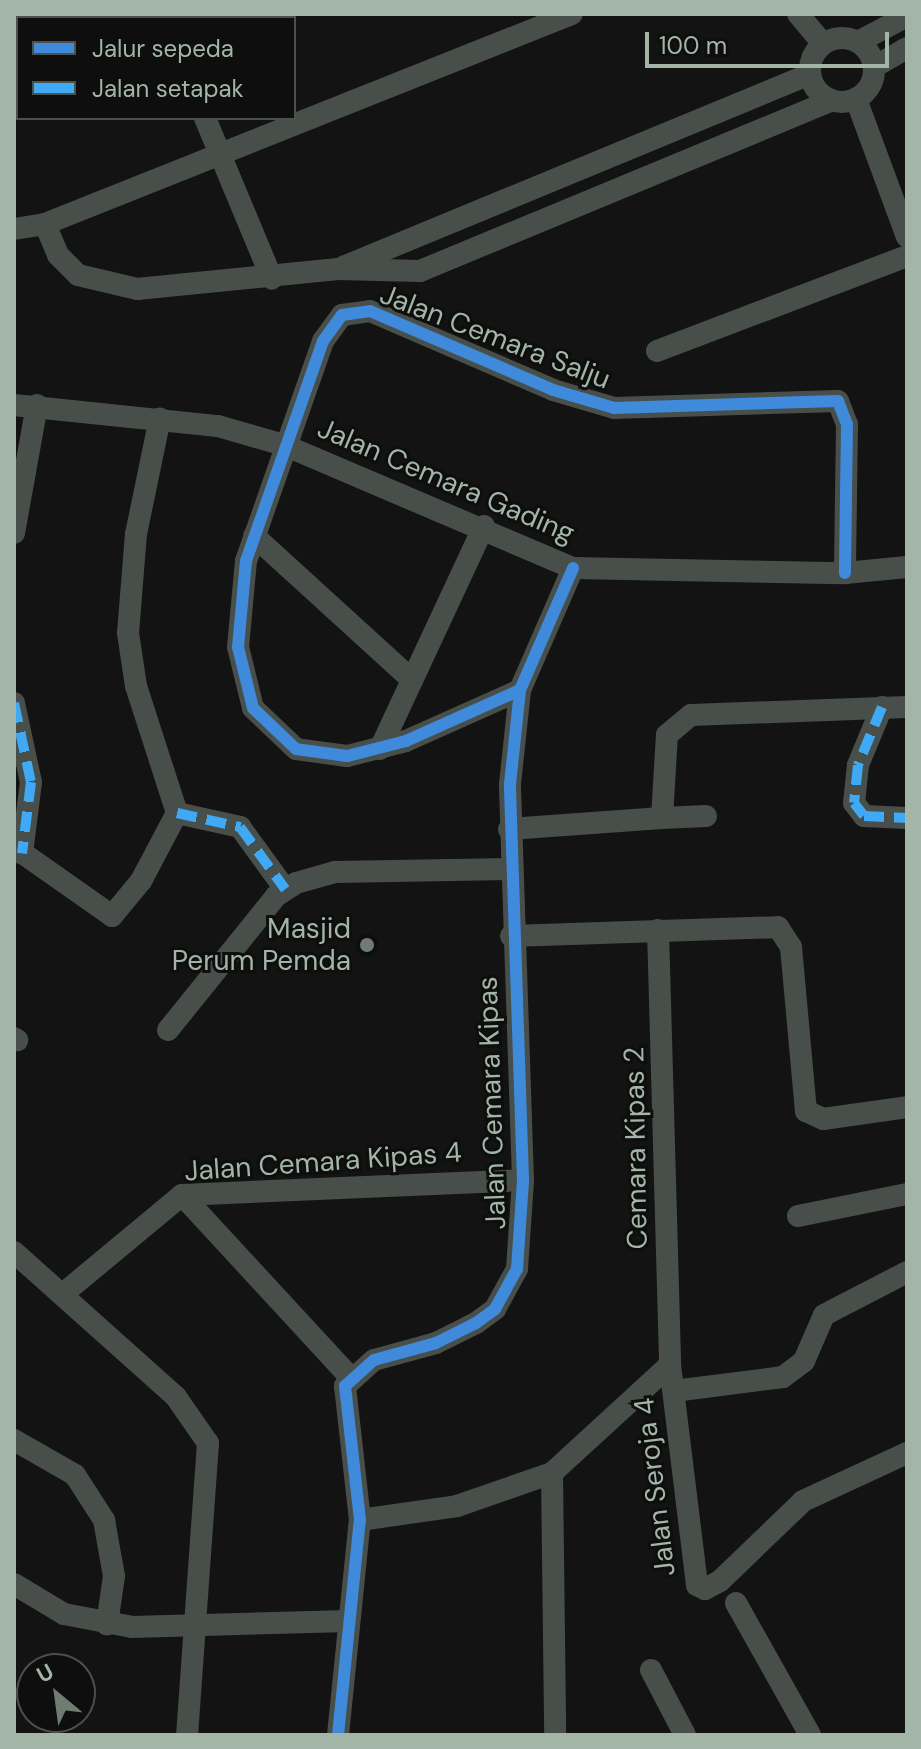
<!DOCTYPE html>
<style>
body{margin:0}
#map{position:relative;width:921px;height:1749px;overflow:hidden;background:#121312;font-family:"DM Sans",sans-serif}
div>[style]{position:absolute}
.minor>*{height:22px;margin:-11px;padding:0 11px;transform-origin:11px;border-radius:11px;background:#484f4a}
.minor>.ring{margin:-11px;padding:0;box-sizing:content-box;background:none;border:22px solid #484f4a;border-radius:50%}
.quiet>*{height:10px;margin-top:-5px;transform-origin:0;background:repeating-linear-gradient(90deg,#3fa9f5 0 20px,transparent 0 30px)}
.cycleway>*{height:12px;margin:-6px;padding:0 6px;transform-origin:6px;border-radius:6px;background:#408adc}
.dots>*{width:22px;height:22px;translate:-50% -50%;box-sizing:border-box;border:4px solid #0d0e0d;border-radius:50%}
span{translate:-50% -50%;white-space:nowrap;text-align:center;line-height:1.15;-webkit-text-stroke:6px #0d0e0d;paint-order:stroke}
.street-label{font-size:28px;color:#a2b5a6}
.poi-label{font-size:28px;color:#a2b5a6}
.right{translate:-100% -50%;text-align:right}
.frame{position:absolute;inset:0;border:16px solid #a2b5a6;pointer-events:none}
.legend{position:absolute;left:16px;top:16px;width:280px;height:104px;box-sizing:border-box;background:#0d0e0d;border:2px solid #49514a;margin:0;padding:10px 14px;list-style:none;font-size:24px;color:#a2b5a6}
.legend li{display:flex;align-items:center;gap:16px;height:40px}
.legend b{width:40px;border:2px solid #49514a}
.north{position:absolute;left:16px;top:1653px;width:80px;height:80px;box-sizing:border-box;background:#0d0e0d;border:2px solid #49514a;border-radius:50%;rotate:331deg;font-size:22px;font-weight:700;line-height:32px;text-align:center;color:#a2b5a6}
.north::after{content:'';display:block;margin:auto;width:28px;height:36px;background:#707c72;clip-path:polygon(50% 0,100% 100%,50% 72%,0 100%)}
.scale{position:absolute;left:645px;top:32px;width:244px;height:36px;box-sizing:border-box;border:4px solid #a2b5a6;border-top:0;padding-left:10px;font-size:24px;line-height:28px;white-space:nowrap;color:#a2b5a6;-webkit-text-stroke:6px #0d0e0d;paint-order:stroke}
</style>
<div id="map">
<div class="minor">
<div style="left:163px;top:14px;width:4px;rotate:63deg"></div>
<div style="left:798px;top:14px;width:39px;rotate:50deg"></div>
<div style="left:218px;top:18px;width:10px;rotate:-24deg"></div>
<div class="ring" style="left:810px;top:38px;width:42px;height:42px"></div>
<div style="left:858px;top:42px;width:55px;rotate:-28deg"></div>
<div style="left:874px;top:67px;width:38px;rotate:-30deg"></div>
<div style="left:856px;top:99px;width:147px;rotate:69.7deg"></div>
<div style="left:14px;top:102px;width:4px;rotate:-27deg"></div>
<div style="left:205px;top:118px;width:174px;rotate:67.4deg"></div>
<div style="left:45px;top:224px;width:567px;rotate:-21.73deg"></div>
<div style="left:14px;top:229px;width:31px;rotate:-9deg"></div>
<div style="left:45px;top:224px;width:34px;rotate:67deg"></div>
<div style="left:58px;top:255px;width:28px;rotate:45deg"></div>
<div style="left:78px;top:275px;width:61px;rotate:13.3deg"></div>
<div style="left:137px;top:289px;width:202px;rotate:-5.7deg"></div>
<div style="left:338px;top:269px;width:82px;rotate:1.4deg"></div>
<div style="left:420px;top:271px;width:445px;rotate:-22.5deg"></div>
<div style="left:343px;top:267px;width:505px;rotate:-22.45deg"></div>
<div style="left:657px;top:351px;width:267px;rotate:-20.8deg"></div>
<div style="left:14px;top:405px;width:205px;rotate:5.9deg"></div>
<div style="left:218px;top:426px;width:69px;rotate:16.1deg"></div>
<div style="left:284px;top:445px;width:314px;rotate:23.1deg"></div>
<div style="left:573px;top:568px;width:272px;rotate:1.1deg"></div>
<div style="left:845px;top:573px;width:62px;rotate:-5.5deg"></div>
<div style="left:14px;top:533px;width:130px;rotate:-79.8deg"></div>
<div style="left:254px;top:536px;width:214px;rotate:42.3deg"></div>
<div style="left:520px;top:690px;width:125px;rotate:155.9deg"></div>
<div style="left:406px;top:741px;width:61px;rotate:165.7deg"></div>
<div style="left:347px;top:756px;width:51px;rotate:-172.2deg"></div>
<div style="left:296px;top:749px;width:59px;rotate:-136.4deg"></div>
<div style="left:253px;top:708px;width:63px;rotate:-103.8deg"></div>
<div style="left:238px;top:647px;width:86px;rotate:-84.7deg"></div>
<div style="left:246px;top:561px;width:233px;rotate:-70.7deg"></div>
<div style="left:323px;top:341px;width:32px;rotate:-54deg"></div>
<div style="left:342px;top:315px;width:28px;rotate:-8deg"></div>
<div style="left:370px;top:311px;width:199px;rotate:23.3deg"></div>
<div style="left:553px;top:390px;width:64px;rotate:16.4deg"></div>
<div style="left:614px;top:408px;width:224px;rotate:-1.8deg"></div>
<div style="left:838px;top:401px;width:25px;rotate:69deg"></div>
<div style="left:847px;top:424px;width:149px;rotate:90.8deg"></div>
<div style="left:14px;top:703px;width:81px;rotate:77.9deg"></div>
<div style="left:31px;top:782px;width:72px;rotate:97.2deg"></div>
<div style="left:882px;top:707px;width:63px;rotate:112.5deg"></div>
<div style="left:858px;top:765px;width:38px;rotate:96deg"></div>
<div style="left:854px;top:803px;width:16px;rotate:52deg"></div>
<div style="left:864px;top:816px;width:43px;rotate:2.7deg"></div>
<div style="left:380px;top:749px;width:246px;rotate:-65deg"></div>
<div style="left:177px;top:813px;width:65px;rotate:12.5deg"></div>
<div style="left:240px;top:827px;width:77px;rotate:54deg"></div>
<div style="left:662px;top:818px;width:44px;rotate:-2.6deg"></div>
<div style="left:509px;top:829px;width:153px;rotate:-4.1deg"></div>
<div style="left:662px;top:818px;width:83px;rotate:-86.6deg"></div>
<div style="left:667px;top:735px;width:31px;rotate:-40deg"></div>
<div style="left:691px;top:715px;width:216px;rotate:-2.1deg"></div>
<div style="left:14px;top:847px;width:120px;rotate:35.1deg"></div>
<div style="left:112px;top:916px;width:45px;rotate:-50.4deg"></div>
<div style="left:141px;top:881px;width:77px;rotate:-62.1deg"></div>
<div style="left:177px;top:813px;width:133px;rotate:-107.9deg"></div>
<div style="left:136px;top:686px;width:54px;rotate:-98.6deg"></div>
<div style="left:128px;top:633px;width:99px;rotate:-85.4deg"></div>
<div style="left:136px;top:534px;width:118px;rotate:-78.3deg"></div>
<div style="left:658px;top:930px;width:435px;rotate:88.4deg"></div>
<div style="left:670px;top:1365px;width:222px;rotate:83deg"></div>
<div style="left:697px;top:1585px;width:9px;rotate:27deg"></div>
<div style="left:705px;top:1589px;width:17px;rotate:-28deg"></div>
<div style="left:720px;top:1581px;width:115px;rotate:-43.9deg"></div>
<div style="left:803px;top:1501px;width:115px;rotate:-24.8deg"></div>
<div style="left:511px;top:936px;width:267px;rotate:-1.9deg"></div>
<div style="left:778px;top:927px;width:24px;rotate:57deg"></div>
<div style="left:791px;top:947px;width:165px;rotate:84.8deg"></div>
<div style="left:806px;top:1111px;width:19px;rotate:25deg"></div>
<div style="left:823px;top:1119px;width:85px;rotate:-8.1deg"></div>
<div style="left:168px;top:1030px;width:172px;rotate:-51.1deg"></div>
<div style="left:276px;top:896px;width:24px;rotate:-33deg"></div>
<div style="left:296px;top:883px;width:41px;rotate:-15.8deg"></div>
<div style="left:335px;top:872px;width:174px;rotate:-1deg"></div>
<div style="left:14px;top:1038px;width:4px;rotate:34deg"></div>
<div style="left:182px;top:1195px;width:248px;rotate:47.3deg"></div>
<div style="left:798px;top:1216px;width:111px;rotate:-11.4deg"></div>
<div style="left:14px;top:1252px;width:217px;rotate:41.8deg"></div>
<div style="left:176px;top:1397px;width:56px;rotate:55.2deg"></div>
<div style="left:208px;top:1443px;width:293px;rotate:94.1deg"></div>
<div style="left:64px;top:1293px;width:153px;rotate:-39.7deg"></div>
<div style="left:182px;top:1195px;width:341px;rotate:-2.5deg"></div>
<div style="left:674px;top:1391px;width:110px;rotate:-7.3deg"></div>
<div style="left:783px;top:1377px;width:26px;rotate:-37deg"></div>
<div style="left:804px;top:1361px;width:50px;rotate:-66.5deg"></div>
<div style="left:824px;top:1315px;width:93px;rotate:-27.4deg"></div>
<div style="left:14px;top:1440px;width:70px;rotate:29.8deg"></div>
<div style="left:75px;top:1475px;width:54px;rotate:57.2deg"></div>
<div style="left:104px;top:1520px;width:57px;rotate:79.9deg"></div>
<div style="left:114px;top:1576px;width:49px;rotate:98.3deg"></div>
<div style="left:552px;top:1473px;width:262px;rotate:89.3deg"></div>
<div style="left:360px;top:1520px;width:98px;rotate:-8.2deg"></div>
<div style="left:457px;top:1506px;width:101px;rotate:-19.2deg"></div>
<div style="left:552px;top:1473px;width:160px;rotate:-42.5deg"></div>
<div style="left:14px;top:1584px;width:58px;rotate:31deg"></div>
<div style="left:64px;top:1614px;width:69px;rotate:10.8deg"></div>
<div style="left:132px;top:1627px;width:216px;rotate:-1.6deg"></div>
<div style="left:736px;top:1603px;width:151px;rotate:60.7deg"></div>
<div style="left:651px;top:1670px;width:73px;rotate:62.4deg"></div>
<div style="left:338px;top:1735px;width:216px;rotate:-84.2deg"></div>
<div style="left:360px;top:1520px;width:135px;rotate:-96.4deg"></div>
<div style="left:345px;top:1386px;width:39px;rotate:-42deg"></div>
<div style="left:374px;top:1360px;width:64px;rotate:-15.3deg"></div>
<div style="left:436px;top:1343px;width:45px;rotate:-26.6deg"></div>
<div style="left:476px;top:1323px;width:24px;rotate:-36deg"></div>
<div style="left:495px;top:1309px;width:46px;rotate:-61.2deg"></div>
<div style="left:517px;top:1269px;width:89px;rotate:-86.1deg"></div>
<div style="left:523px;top:1180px;width:396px;rotate:-91.9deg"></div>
<div style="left:510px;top:784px;width:95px;rotate:-83.9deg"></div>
<div style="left:520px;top:690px;width:133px;rotate:-66.5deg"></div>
</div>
<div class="quiet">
<div style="left:14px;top:703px;width:81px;rotate:77.9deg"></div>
<div style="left:31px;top:782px;width:72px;rotate:97.2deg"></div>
<div style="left:882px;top:707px;width:63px;rotate:112.5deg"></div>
<div style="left:858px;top:765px;width:38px;rotate:96deg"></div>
<div style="left:854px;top:803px;width:16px;rotate:52deg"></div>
<div style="left:864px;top:816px;width:43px;rotate:2.7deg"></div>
<div style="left:177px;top:813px;width:65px;rotate:12.5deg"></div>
<div style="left:240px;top:827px;width:77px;rotate:54deg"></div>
</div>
<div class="cycleway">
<div style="left:520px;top:690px;width:125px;rotate:155.9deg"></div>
<div style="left:406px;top:741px;width:61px;rotate:165.7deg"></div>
<div style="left:347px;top:756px;width:51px;rotate:-172.2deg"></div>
<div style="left:296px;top:749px;width:59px;rotate:-136.4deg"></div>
<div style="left:253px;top:708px;width:63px;rotate:-103.8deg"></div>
<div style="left:238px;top:647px;width:86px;rotate:-84.7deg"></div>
<div style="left:246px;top:561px;width:233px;rotate:-70.7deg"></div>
<div style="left:323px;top:341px;width:32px;rotate:-54deg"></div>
<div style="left:342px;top:315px;width:28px;rotate:-8deg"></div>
<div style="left:370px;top:311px;width:199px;rotate:23.3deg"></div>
<div style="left:553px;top:390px;width:64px;rotate:16.4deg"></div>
<div style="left:614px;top:408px;width:224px;rotate:-1.8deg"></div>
<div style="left:838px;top:401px;width:25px;rotate:69deg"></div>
<div style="left:847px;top:424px;width:149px;rotate:90.8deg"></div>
<div style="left:338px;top:1735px;width:216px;rotate:-84.2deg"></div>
<div style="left:360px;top:1520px;width:135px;rotate:-96.4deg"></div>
<div style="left:345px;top:1386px;width:39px;rotate:-42deg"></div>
<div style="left:374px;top:1360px;width:64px;rotate:-15.3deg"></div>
<div style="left:436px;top:1343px;width:45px;rotate:-26.6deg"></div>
<div style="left:476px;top:1323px;width:24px;rotate:-36deg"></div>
<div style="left:495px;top:1309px;width:46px;rotate:-61.2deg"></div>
<div style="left:517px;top:1269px;width:89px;rotate:-86.1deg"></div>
<div style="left:523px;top:1180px;width:396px;rotate:-91.9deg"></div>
<div style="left:510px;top:784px;width:95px;rotate:-83.9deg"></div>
<div style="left:520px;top:690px;width:133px;rotate:-66.5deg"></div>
</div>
<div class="dots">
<div style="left:367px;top:945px;background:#707c72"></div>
</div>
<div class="street-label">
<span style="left:495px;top:337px;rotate:21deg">Jalan Cemara Salju</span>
<span style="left:446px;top:481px;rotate:23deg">Jalan Cemara Gading</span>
<span style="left:492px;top:1103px;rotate:-92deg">Jalan Cemara Kipas</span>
<span style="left:636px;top:1148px;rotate:-91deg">Cemara Kipas 2</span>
<span style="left:323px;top:1162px;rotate:-4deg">Jalan Cemara Kipas 4</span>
<span style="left:655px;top:1487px;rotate:-97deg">Jalan Seroja 4</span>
</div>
<div class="poi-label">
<span class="right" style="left:351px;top:945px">Masjid<br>Perum Pemda</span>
</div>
<div class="frame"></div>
<ul class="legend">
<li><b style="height:10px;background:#408adc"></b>Jalur sepeda</li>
<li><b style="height:10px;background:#3fa9f5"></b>Jalan setapak</li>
</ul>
<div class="north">U</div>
<div class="scale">100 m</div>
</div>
